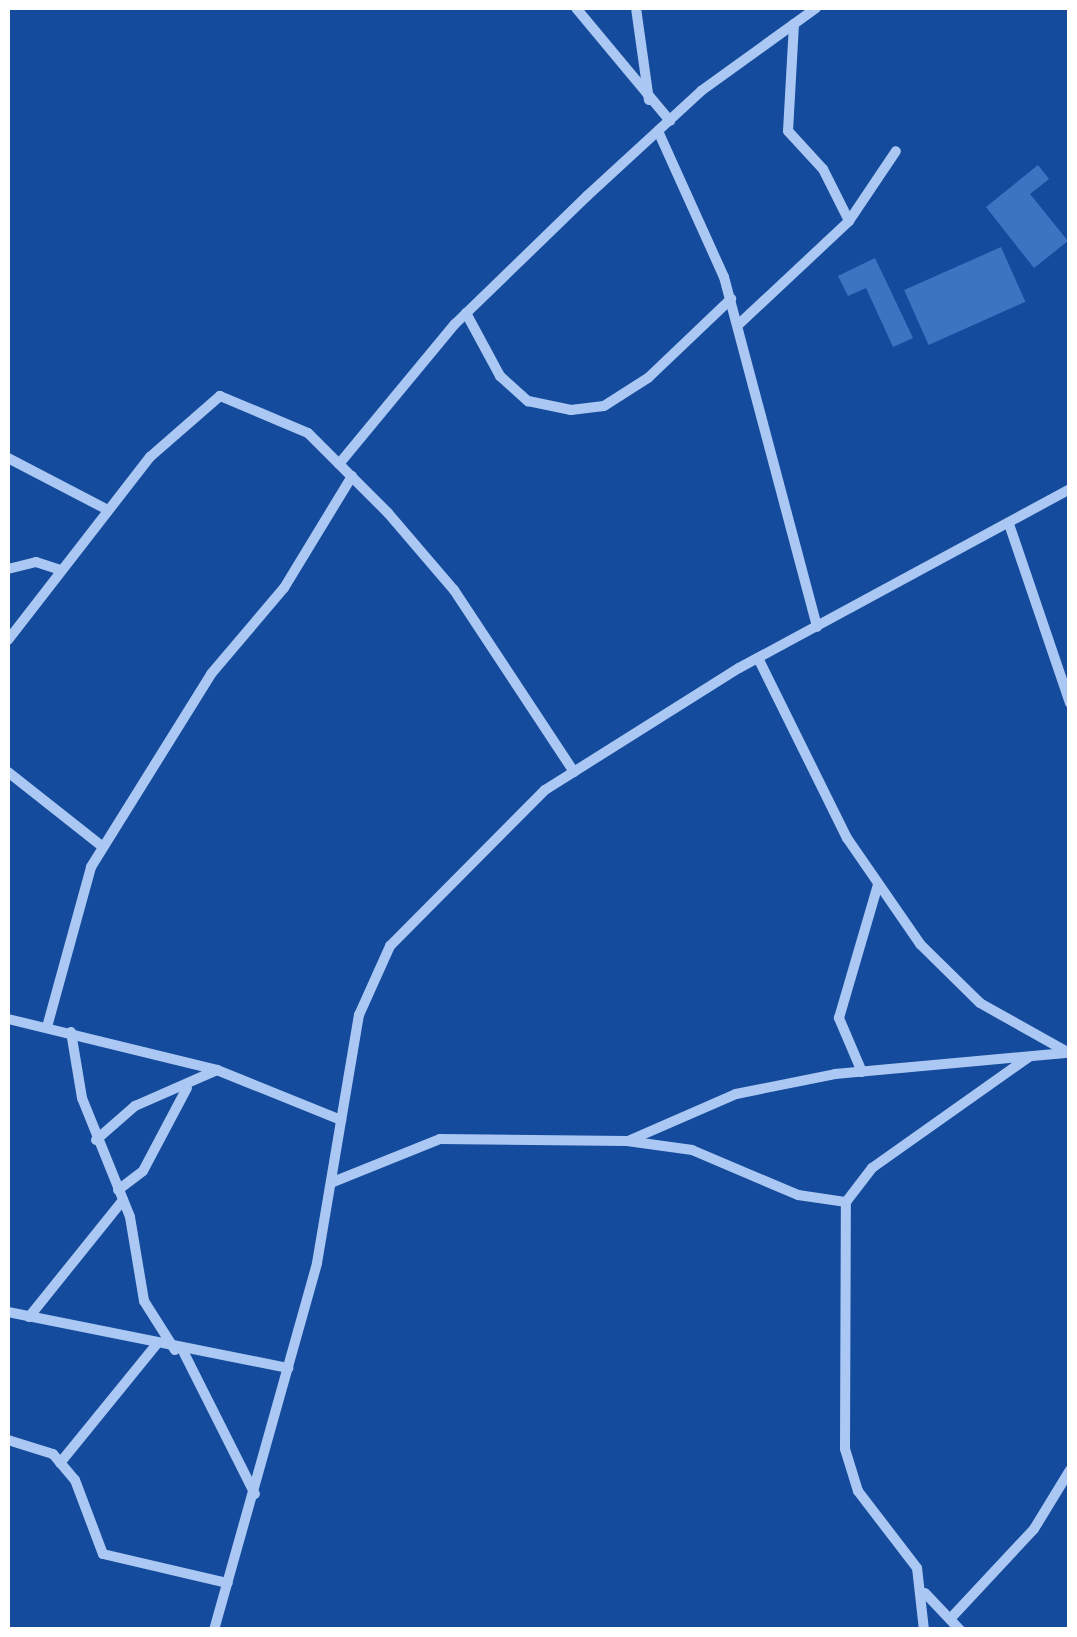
<!DOCTYPE html>
<style>
body{margin:0}
#map{position:relative;width:1077px;height:1637px;overflow:hidden;background:#154b9c;font-family:Lato,sans-serif}
div>[style]{position:absolute}
.building>*{inset:0;background:#3d74c2;transform-origin:0 0}
.minor>*{height:10px;margin:-5px;padding:0 5px;transform-origin:5px;border-radius:5px;background:#aac8f3}
span{translate:-50% -50%;white-space:nowrap;text-align:center;line-height:1.15;-webkit-text-stroke:9px #154b9c;paint-order:stroke}
.frame{position:absolute;inset:0;border:10px solid #fff;pointer-events:none}
</style>
<div id="map">
<div class="building">
<div style="clip-path:polygon(1038px 165px,1049px 179px,1030px 194px,1068px 241px,1034px 268px,986px 207px)"></div>
<div style="left:1001px;top:247px;width:60px;height:106px;rotate:66deg"></div>
<div style="clip-path:polygon(875px 258px,913px 338px,893px 347px,866px 288px,848px 296px,838px 276px)"></div>
</div>
<div class="minor">
<div style="left:576px;top:8px;width:147px;rotate:50.2deg"></div>
<div style="left:636px;top:8px;width:93px;rotate:82deg"></div>
<div style="left:794px;top:24px;width:107px;rotate:93.2deg"></div>
<div style="left:788px;top:131px;width:52px;rotate:47.4deg"></div>
<div style="left:823px;top:169px;width:58px;rotate:63.4deg"></div>
<div style="left:658px;top:131px;width:160px;rotate:65.7deg"></div>
<div style="left:724px;top:277px;width:362px;rotate:75.1deg"></div>
<div style="left:466px;top:313px;width:72px;rotate:61.6deg"></div>
<div style="left:500px;top:376px;width:38px;rotate:42deg"></div>
<div style="left:528px;top:401px;width:44px;rotate:11.8deg"></div>
<div style="left:571px;top:410px;width:33px;rotate:-7deg"></div>
<div style="left:604px;top:406px;width:52px;rotate:-32.5deg"></div>
<div style="left:648px;top:378px;width:115px;rotate:-43.6deg"></div>
<div style="left:738px;top:325px;width:152px;rotate:-43.1deg"></div>
<div style="left:849px;top:221px;width:84px;rotate:-56.1deg"></div>
<div style="left:8px;top:458px;width:113px;rotate:27.5deg"></div>
<div style="left:339px;top:464px;width:182px;rotate:-50.4deg"></div>
<div style="left:455px;top:324px;width:184px;rotate:-44.1deg"></div>
<div style="left:587px;top:196px;width:155px;rotate:-42.6deg"></div>
<div style="left:701px;top:91px;width:142px;rotate:-35.8deg"></div>
<div style="left:1009px;top:524px;width:189px;rotate:71.2deg"></div>
<div style="left:8px;top:569px;width:29px;rotate:-14deg"></div>
<div style="left:36px;top:562px;width:25px;rotate:18deg"></div>
<div style="left:8px;top:640px;width:232px;rotate:-52.2deg"></div>
<div style="left:150px;top:457px;width:93px;rotate:-41.1deg"></div>
<div style="left:220px;top:396px;width:95px;rotate:22.8deg"></div>
<div style="left:308px;top:433px;width:113px;rotate:45deg"></div>
<div style="left:388px;top:513px;width:101px;rotate:49.4deg"></div>
<div style="left:454px;top:590px;width:218px;rotate:56.6deg"></div>
<div style="left:758px;top:658px;width:201px;rotate:63.7deg"></div>
<div style="left:847px;top:838px;width:129px;rotate:55.4deg"></div>
<div style="left:920px;top:944px;width:84px;rotate:44.5deg"></div>
<div style="left:980px;top:1003px;width:102px;rotate:29.3deg"></div>
<div style="left:8px;top:772px;width:121px;rotate:38.3deg"></div>
<div style="left:8px;top:1019px;width:215px;rotate:13.7deg"></div>
<div style="left:217px;top:1070px;width:134px;rotate:22deg"></div>
<div style="left:47px;top:1027px;width:166px;rotate:-74.6deg"></div>
<div style="left:91px;top:867px;width:227px;rotate:-58.1deg"></div>
<div style="left:211px;top:674px;width:113px;rotate:-49.7deg"></div>
<div style="left:284px;top:588px;width:131px;rotate:-58.7deg"></div>
<div style="left:71px;top:1032px;width:67px;rotate:80.5deg"></div>
<div style="left:82px;top:1098px;width:128px;rotate:68deg"></div>
<div style="left:130px;top:1217px;width:85px;rotate:80.5deg"></div>
<div style="left:144px;top:1301px;width:58px;rotate:57.7deg"></div>
<div style="left:862px;top:1072px;width:59px;rotate:-113.1deg"></div>
<div style="left:839px;top:1018px;width:139px;rotate:-73.7deg"></div>
<div style="left:96px;top:1140px;width:52px;rotate:-41.1deg"></div>
<div style="left:135px;top:1106px;width:90px;rotate:-23.7deg"></div>
<div style="left:628px;top:1141px;width:118px;rotate:-23.5deg"></div>
<div style="left:736px;top:1094px;width:101px;rotate:-11.4deg"></div>
<div style="left:835px;top:1074px;width:234px;rotate:-5.2deg"></div>
<div style="left:333px;top:1182px;width:115px;rotate:-21.9deg"></div>
<div style="left:440px;top:1139px;width:187px;rotate:0.6deg"></div>
<div style="left:627px;top:1141px;width:66px;rotate:7.9deg"></div>
<div style="left:692px;top:1150px;width:115px;rotate:23deg"></div>
<div style="left:798px;top:1195px;width:49px;rotate:8.3deg"></div>
<div style="left:118px;top:1190px;width:31px;rotate:-37deg"></div>
<div style="left:143px;top:1171px;width:94px;rotate:-62.1deg"></div>
<div style="left:8px;top:1312px;width:286px;rotate:11.3deg"></div>
<div style="left:29px;top:1317px;width:150px;rotate:-51.2deg"></div>
<div style="left:183px;top:1351px;width:160px;rotate:63.3deg"></div>
<div style="left:8px;top:1440px;width:47px;rotate:17.3deg"></div>
<div style="left:53px;top:1454px;width:34px;rotate:50deg"></div>
<div style="left:75px;top:1480px;width:79px;rotate:69.3deg"></div>
<div style="left:103px;top:1554px;width:128px;rotate:13.1deg"></div>
<div style="left:60px;top:1463px;width:152px;rotate:-50.9deg"></div>
<div style="left:925px;top:1593px;width:51px;rotate:46.6deg"></div>
<div style="left:950px;top:1619px;width:123px;rotate:-47deg"></div>
<div style="left:1034px;top:1529px;width:69px;rotate:-58.6deg"></div>
<div style="left:214px;top:1630px;width:381px;rotate:-74.3deg"></div>
<div style="left:317px;top:1263px;width:252px;rotate:-80.4deg"></div>
<div style="left:359px;top:1015px;width:76px;rotate:-65.8deg"></div>
<div style="left:390px;top:946px;width:220px;rotate:-45.2deg"></div>
<div style="left:545px;top:790px;width:229px;rotate:-32.2deg"></div>
<div style="left:739px;top:668px;width:376px;rotate:-28.4deg"></div>
<div style="left:924px;top:1630px;width:62px;rotate:-96.4deg"></div>
<div style="left:917px;top:1568px;width:97px;rotate:-127.5deg"></div>
<div style="left:858px;top:1491px;width:44px;rotate:-107.2deg"></div>
<div style="left:845px;top:1449px;width:247px;rotate:-89.8deg"></div>
<div style="left:846px;top:1202px;width:43px;rotate:-52.6deg"></div>
<div style="left:872px;top:1168px;width:192px;rotate:-35.3deg"></div>
</div>
<div class="frame"></div>
</div>
